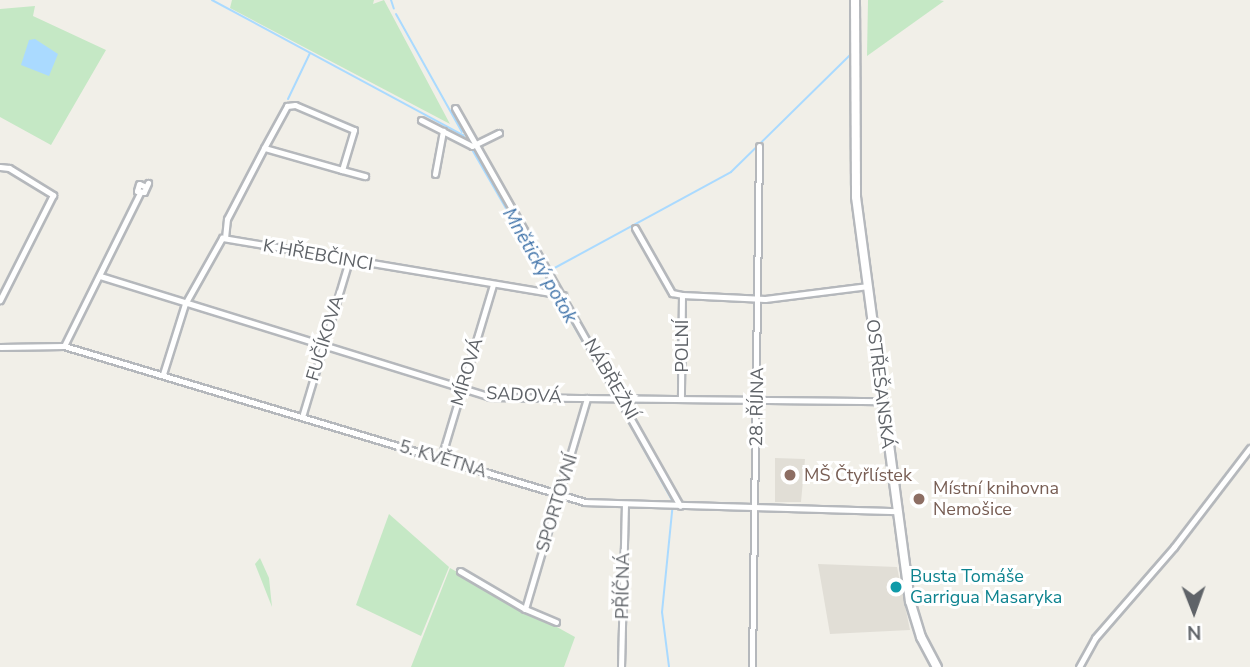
<!DOCTYPE html>
<meta charset="utf-8">
<style>
body{margin:0}
#map{position:relative;width:1250px;height:667px;overflow:hidden;background:#f1efe8;font-family:"Nunito Sans",sans-serif}
div>[style]{position:absolute}
.education>*{inset:0;background:#e1ded6}
.green>*{inset:0;background:#c5e8c5}
.water>*{inset:0;background:#aadaff}
.stream>*{height:2px;margin:-1px;padding:0 1px;transform-origin:1px;border-radius:1px;background:#aadaff}
.roads{filter:drop-shadow(2px 0 #b5b8bc) drop-shadow(-2px 0 #b5b8bc) drop-shadow(0 2px #b5b8bc) drop-shadow(0 -2px #b5b8bc)}
.street>*{height:5px;margin:-2.5px;padding:0 2.5px;transform-origin:2.5px;border-radius:2.5px;background:#fff}
.secondary>*{height:8px;margin:-4px;padding:0 4px;transform-origin:4px;border-radius:4px;background:#fff}
.dots>*{width:19px;height:19px;translate:-50% -50%;box-sizing:border-box;border:4px solid #fff;border-radius:50%}
span{translate:-50% -50%;white-space:nowrap;text-align:center;line-height:1.15;-webkit-text-stroke:6px #fff;paint-order:stroke}
.street-label{font-size:18px;color:#5f6368}
.education-label{font-size:18px;color:#785e54}
.left{translate:0 -50%;text-align:left}
.culture-label{font-size:18px;color:#0d838f}
.water-label{font-size:19px;color:#4174aa;font-style:italic}
.north{position:absolute;left:1159px;top:576px;width:70px;height:70px;-webkit-text-stroke:5px #fff;paint-order:stroke;rotate:179deg;font-size:19px;font-weight:700;line-height:28px;text-align:center;color:#5f6368}
.north::after{content:'';display:block;margin:auto;width:24px;height:32px;background:#5f6368;clip-path:polygon(50% 0,100% 100%,50% 72%,0 100%)}
</style>
<div id="map">
<div class="education">
<div style="clip-path:polygon(775px 458px,805px 459px,801px 502px,775px 502px)"></div>
<div style="clip-path:polygon(818px 564px,897px 567px,910px 630px,830px 634px)"></div>
</div>
<div class="green">
<div style="clip-path:polygon(232px 0,374px 0,373px 4px,384px 0,450px 124px,230px 8px)"></div>
<div style="clip-path:polygon(868px 0,939px 0,944px 1px,867px 56px)"></div>
<div style="clip-path:polygon(35px 6px,33px 16px,106px 50px,51px 145px,0 117px,0 9px)"></div>
<div style="clip-path:polygon(389px 514px,449px 567px,421px 636px,356px 605px)"></div>
<div style="clip-path:polygon(260px 558px,269px 578px,272px 607px,255px 564px)"></div>
<div style="clip-path:polygon(450px 568px,575px 637px,564px 667px,411px 667px)"></div>
</div>
<div class="water">
<div style="clip-path:polygon(35px 39px,58px 54px,49px 76px,21px 65px,29px 40px)"></div>
</div>
<div class="stream">
<div style="left:212px;top:0;width:285px;rotate:28.3deg"></div>
<div style="left:463px;top:135px;width:8px;rotate:60deg"></div>
<div style="left:391px;top:0;width:9px;rotate:72deg"></div>
<div style="left:396px;top:14px;width:135px;rotate:60.8deg"></div>
<div style="left:288px;top:99px;width:51px;rotate:-64.4deg"></div>
<div style="left:470px;top:146px;width:166px;rotate:60deg"></div>
<div style="left:549px;top:271px;width:207px;rotate:-28.5deg"></div>
<div style="left:731px;top:172px;width:168px;rotate:-44.5deg"></div>
<div style="left:556px;top:295px;width:116px;rotate:60.1deg"></div>
<div style="left:617px;top:401px;width:115px;rotate:61deg"></div>
<div style="left:673px;top:502px;width:111px;rotate:95.7deg"></div>
<div style="left:662px;top:612px;width:55px;rotate:82.7deg"></div>
</div>
<div class="roads">
<div class="street">
<div style="left:455px;top:108px;width:457px;rotate:60.5deg"></div>
<div style="left:421px;top:120px;width:57px;rotate:27deg"></div>
<div style="left:472px;top:146px;width:30px;rotate:-26deg"></div>
<div style="left:0;top:167px;width:9px;rotate:6deg"></div>
<div style="left:9px;top:168px;width:52px;rotate:31.5deg"></div>
<div style="left:53px;top:195px;width:118px;rotate:116.8deg"></div>
<div style="left:342px;top:170px;width:24px;rotate:15deg"></div>
<div style="left:435px;top:174px;width:44px;rotate:-79.5deg"></div>
<div style="left:144px;top:186px;width:5px;rotate:-158deg"></div>
<div style="left:139px;top:184px;width:7px;rotate:106deg"></div>
<div style="left:137px;top:191px;width:7px;rotate:8deg"></div>
<div style="left:144px;top:192px;width:10px;rotate:-66deg"></div>
<div style="left:635px;top:228px;width:75px;rotate:60.4deg"></div>
<div style="left:672px;top:293px;width:10px;rotate:11deg"></div>
<div style="left:682px;top:295px;width:104px;rotate:90.6deg"></div>
<div style="left:225px;top:238px;width:19px;rotate:-84deg"></div>
<div style="left:227px;top:219px;width:80px;rotate:-62.5deg"></div>
<div style="left:264px;top:148px;width:48px;rotate:-61.3deg"></div>
<div style="left:287px;top:106px;width:8px;rotate:-7deg"></div>
<div style="left:295px;top:105px;width:64px;rotate:23deg"></div>
<div style="left:354px;top:130px;width:42px;rotate:106.7deg"></div>
<div style="left:342px;top:170px;width:81px;rotate:-164.2deg"></div>
<div style="left:100px;top:276px;width:408px;rotate:17.2deg"></div>
<div style="left:490px;top:397px;width:392px;rotate:0.6deg"></div>
<div style="left:682px;top:295px;width:83px;rotate:2.8deg"></div>
<div style="left:765px;top:299px;width:104px;rotate:-7.2deg"></div>
<div style="left:64px;top:346px;width:171px;rotate:-63.6deg"></div>
<div style="left:0;top:347px;width:64px;rotate:-0.9deg"></div>
<div style="left:64px;top:346px;width:544px;rotate:16.67deg"></div>
<div style="left:585px;top:502px;width:311px;rotate:1.7deg"></div>
<div style="left:163px;top:374px;width:73px;rotate:-72.6deg"></div>
<div style="left:185px;top:304px;width:76px;rotate:-60.7deg"></div>
<div style="left:222px;top:238px;width:346px;rotate:9.5deg"></div>
<div style="left:302px;top:417px;width:164px;rotate:-73.3deg"></div>
<div style="left:441px;top:458px;width:181px;rotate:-73.3deg"></div>
<div style="left:460px;top:571px;width:75px;rotate:30.3deg"></div>
<div style="left:556px;top:622px;width:34px;rotate:-157deg"></div>
<div style="left:525px;top:609px;width:220px;rotate:-73.6deg"></div>
<div style="left:621px;top:667px;width:162px;rotate:-88.6deg"></div>
<div style="left:752px;top:667px;width:521px;rotate:-89.23deg"></div>
<div style="left:1079px;top:667px;width:33px;rotate:-61deg"></div>
<div style="left:1095px;top:638px;width:121px;rotate:-49deg"></div>
<div style="left:1174px;top:547px;width:125px;rotate:-52.5deg"></div>
</div>
<div class="secondary">
<div style="left:855px;top:0;width:197px;rotate:89.7deg"></div>
<div style="left:856px;top:197px;width:408px;rotate:82.4deg"></div>
<div style="left:910px;top:601px;width:38px;rotate:73deg"></div>
<div style="left:921px;top:637px;width:34px;rotate:62deg"></div>
</div>
</div>
<div class="dots">
<div style="left:790px;top:475px;background:#8d6e63"></div>
<div style="left:919px;top:499px;background:#8d6e63"></div>
<div style="left:896px;top:587px;background:#0f9aa8"></div>
</div>
<div class="street-label">
<span style="left:318px;top:255px;rotate:10deg">K HŘEBČINCI</span>
<span style="left:325px;top:338px;rotate:-73deg">FUČÍKOVA</span>
<span style="left:682px;top:346px;rotate:-90deg">POLNÍ</span>
<span style="left:467px;top:372px;rotate:-73deg">MÍROVÁ</span>
<span style="left:611px;top:379px;rotate:60deg">NÁBŘEŽNÍ</span>
<span style="left:880px;top:384px;rotate:83deg">OSTŘEŠANSKÁ</span>
<span style="left:524px;top:395px;rotate:3deg">SADOVÁ</span>
<span style="left:757px;top:407px;rotate:-89deg">28. ŘÍJNA</span>
<span style="left:443px;top:459px;rotate:17deg">5. KVĚTNA</span>
<span style="left:557px;top:503px;rotate:-73deg">SPORTOVNÍ</span>
<span style="left:623px;top:586px;rotate:-89deg">PŘÍČNÁ</span>
</div>
<div class="education-label">
<span class="left" style="left:804px;top:475px">MŠ Čtyřlístek</span>
<span class="left" style="left:933px;top:499px">Místní knihovna<br>Nemošice</span>
</div>
<div class="culture-label">
<span class="left" style="left:910px;top:587px">Busta Tomáše<br>Garrigua Masaryka</span>
</div>
<div class="water-label">
<span style="left:539px;top:266px;rotate:60deg">Mnětický potok</span>
</div>
<div class="north">N</div>
</div>
